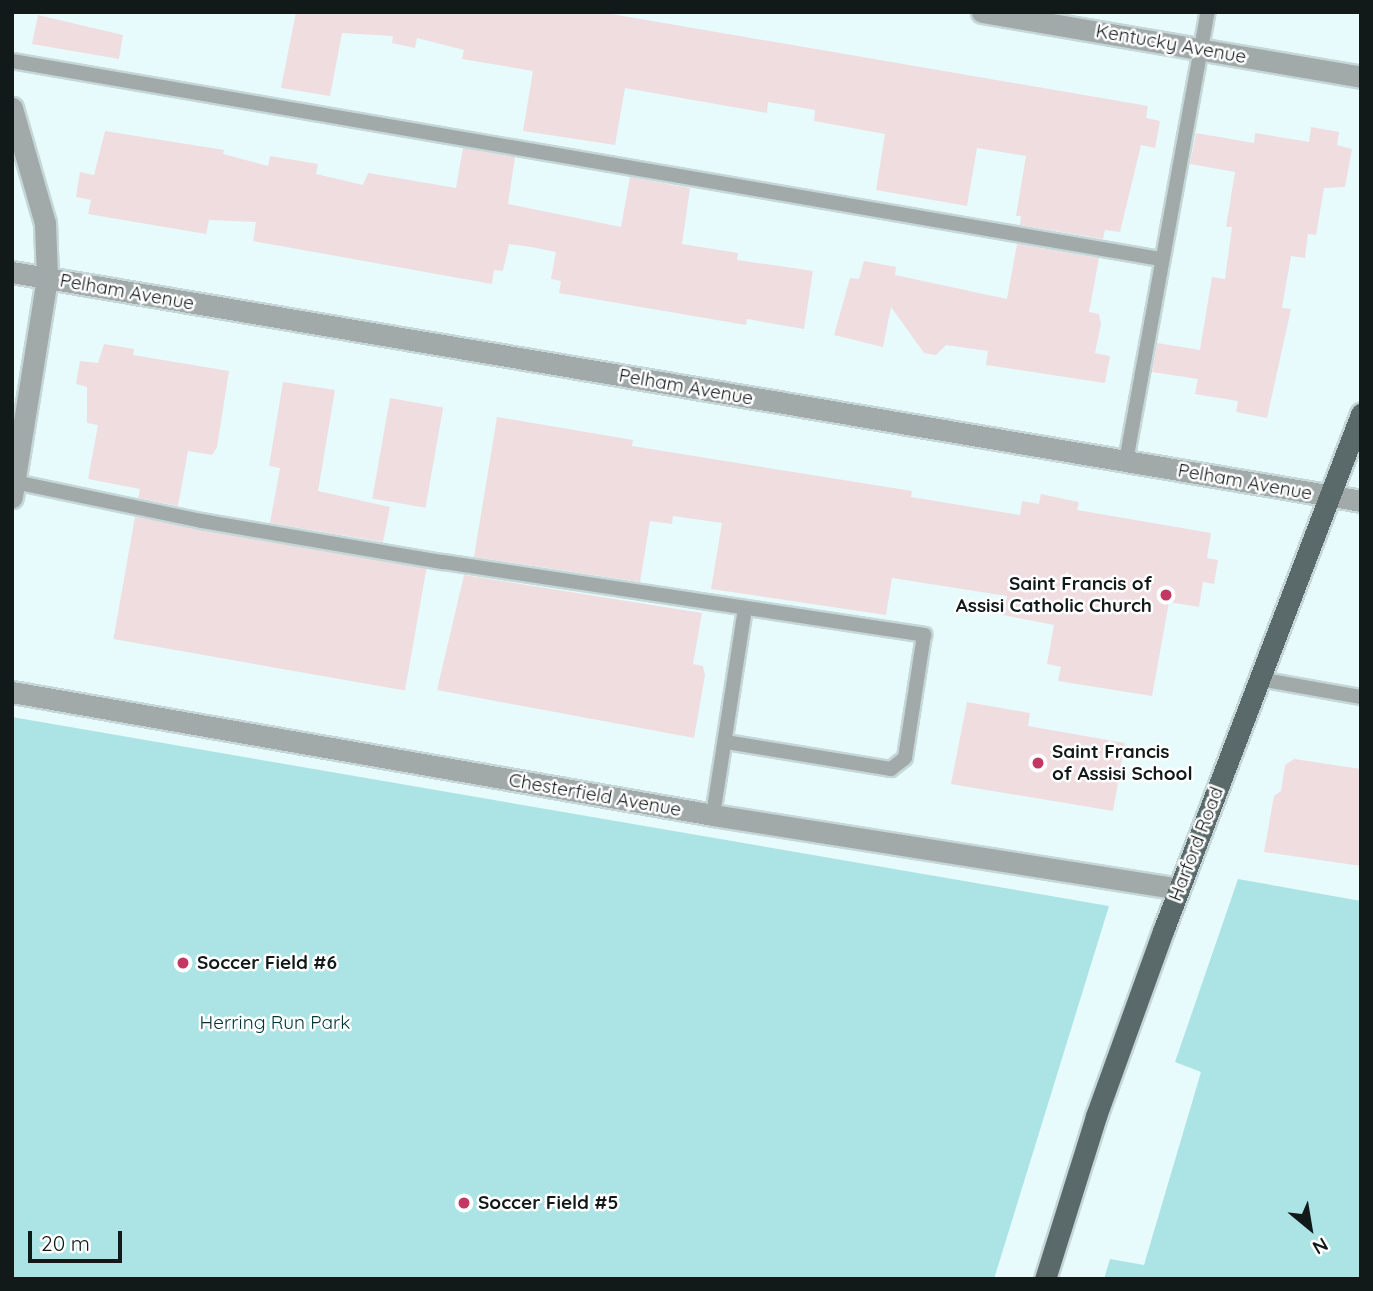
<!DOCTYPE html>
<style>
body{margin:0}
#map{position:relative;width:1373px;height:1291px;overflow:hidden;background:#e7fbfc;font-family:Quicksand,sans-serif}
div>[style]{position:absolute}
.green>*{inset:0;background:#ace4e6}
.building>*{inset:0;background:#efdde0;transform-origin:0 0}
.roads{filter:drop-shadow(2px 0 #c5d7d8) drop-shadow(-2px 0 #c5d7d8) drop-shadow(0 2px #c5d7d8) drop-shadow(0 -2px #c5d7d8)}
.service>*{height:14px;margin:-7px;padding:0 7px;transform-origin:7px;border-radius:7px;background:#a1a9a9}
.minor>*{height:21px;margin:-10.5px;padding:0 10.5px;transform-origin:10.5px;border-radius:10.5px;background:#a1a9a9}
.tertiary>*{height:21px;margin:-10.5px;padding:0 10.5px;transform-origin:10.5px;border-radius:10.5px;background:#a1a9a9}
.primary>*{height:21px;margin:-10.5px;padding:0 10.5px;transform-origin:10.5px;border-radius:10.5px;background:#5a696a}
.dots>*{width:19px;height:19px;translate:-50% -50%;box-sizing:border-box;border:4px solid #fff;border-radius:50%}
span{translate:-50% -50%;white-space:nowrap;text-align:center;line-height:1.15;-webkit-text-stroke:5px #fff;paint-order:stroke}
.street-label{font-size:19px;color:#121919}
.poi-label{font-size:19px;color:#121919;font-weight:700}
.right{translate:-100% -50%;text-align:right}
.left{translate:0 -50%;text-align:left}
.park-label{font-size:19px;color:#013335}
.frame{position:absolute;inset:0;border:14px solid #121919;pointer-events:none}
.north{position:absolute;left:1275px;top:1193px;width:70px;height:70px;-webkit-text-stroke:5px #fff;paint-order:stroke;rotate:150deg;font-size:19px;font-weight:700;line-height:28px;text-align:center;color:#121919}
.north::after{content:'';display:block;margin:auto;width:24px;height:32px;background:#121919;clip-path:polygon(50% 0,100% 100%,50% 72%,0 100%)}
.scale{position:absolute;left:28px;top:1231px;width:94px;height:32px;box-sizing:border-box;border:4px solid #121919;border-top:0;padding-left:9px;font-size:21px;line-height:24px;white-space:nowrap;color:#121919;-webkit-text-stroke:5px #fff;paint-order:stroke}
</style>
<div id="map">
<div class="green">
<div style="clip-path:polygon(12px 717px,1109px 906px,994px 1279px,12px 1279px)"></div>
<div style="clip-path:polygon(1238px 879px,1361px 901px,1361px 1279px,1104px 1279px,1110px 1259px,1144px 1265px,1201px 1072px,1175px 1062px)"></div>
</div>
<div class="building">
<div style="clip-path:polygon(296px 12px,600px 12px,1148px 106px,1146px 118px,1160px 121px,1155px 148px,1141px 145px,1120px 232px,1105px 230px,1103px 239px,1020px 225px,1021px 216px,1016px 216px,1026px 156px,977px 148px,967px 206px,876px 190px,885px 134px,814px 121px,815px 110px,768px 102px,767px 113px,625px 88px,615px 145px,523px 131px,533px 71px,462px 59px,464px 50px,417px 38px,415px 48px,392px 43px,393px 36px,342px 33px,330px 96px,281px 88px)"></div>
<div style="clip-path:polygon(38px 15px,123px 35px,119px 59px,32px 44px)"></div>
<div style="clip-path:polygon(1311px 127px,1339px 132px,1337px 145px,1352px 149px,1345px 187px,1324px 188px,1316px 235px,1308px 234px,1305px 258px,1291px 256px,1282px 308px,1291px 309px,1267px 418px,1236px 412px,1238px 401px,1195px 394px,1198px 379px,1152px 372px,1157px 343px,1200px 350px,1212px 277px,1225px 279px,1232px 227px,1226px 227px,1235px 172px,1190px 164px,1196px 133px,1254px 143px,1255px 133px,1309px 142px)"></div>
<div style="clip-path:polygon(105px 131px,224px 150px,223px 154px,268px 166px,270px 156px,318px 164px,316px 174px,363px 185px,368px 173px,456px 188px,463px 148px,515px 157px,508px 204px,621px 227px,630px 177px,690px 188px,682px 244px,738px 253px,737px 260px,813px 271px,804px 329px,747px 319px,746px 325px,559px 293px,561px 281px,551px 279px,556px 252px,531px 247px,509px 244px,503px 271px,494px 270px,492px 284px,253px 241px,256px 222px,209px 220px,206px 234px,88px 214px,91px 200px,76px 197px,80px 172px,94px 175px)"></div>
<div style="clip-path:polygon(1017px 244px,1099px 258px,1089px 312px,1099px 314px,1101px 324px,1095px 353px,1110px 356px,1105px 383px,986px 365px,988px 351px,946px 345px,936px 355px,924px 353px,891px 307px,883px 347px,834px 335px,850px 278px,859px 279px,864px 261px,896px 267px,895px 275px,1007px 299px)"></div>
<div style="clip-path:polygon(104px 344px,134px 349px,133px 355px,229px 371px,217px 447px,212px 455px,188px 451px,178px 506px,138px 498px,140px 489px,88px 479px,98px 425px,87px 423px,87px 387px,76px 384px,80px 361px,98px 363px)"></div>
<div style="clip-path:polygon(283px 382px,335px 390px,318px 491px,390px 507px,383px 542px,270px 523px,280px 468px,269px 466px)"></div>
<div style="left:390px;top:398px;width:54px;height:102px;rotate:10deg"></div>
<div style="clip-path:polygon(497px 417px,633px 440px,632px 446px,912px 491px,911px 497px,1020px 515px,1022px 501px,1039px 504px,1041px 494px,1079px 502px,1077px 510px,1211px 533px,1207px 558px,1218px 560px,1214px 584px,1203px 582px,1199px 607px,1169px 602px,1152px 696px,1058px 681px,1061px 667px,1047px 664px,1054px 625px,1003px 615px,1007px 596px,892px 578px,886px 615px,711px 589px,722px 523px,673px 516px,672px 524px,650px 521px,640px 582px,474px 557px)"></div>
<div style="left:135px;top:517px;width:296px;height:124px;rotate:10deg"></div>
<div style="clip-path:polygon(464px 575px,702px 613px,693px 664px,703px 666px,705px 675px,694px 738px,437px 690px)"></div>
<div style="clip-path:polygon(967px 702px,1030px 713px,1028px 726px,1125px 743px,1113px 811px,951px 784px)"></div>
<div style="clip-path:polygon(1294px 759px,1361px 769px,1361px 866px,1264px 852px,1274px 796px,1281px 791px,1285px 765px)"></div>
</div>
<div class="roads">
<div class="service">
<div style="left:12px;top:61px;width:1166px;rotate:9.78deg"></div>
<div style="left:1126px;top:461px;width:456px;rotate:-79.7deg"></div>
<div style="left:15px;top:482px;width:191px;rotate:11.8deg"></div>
<div style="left:202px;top:521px;width:244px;rotate:9.7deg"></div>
<div style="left:443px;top:562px;width:487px;rotate:8.6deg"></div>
<div style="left:924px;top:635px;width:124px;rotate:98.8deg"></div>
<div style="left:905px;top:758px;width:18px;rotate:142deg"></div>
<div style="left:891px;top:769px;width:167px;rotate:-170.7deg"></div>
<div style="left:1260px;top:679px;width:103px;rotate:10.1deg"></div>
<div style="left:713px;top:815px;width:208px;rotate:-81.2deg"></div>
</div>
<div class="minor">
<div style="left:982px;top:12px;width:385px;rotate:9.7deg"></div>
<div style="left:12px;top:108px;width:120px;rotate:74deg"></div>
<div style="left:45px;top:223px;width:55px;rotate:87.9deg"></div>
<div style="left:47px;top:278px;width:222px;rotate:99.1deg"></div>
<div style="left:12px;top:272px;width:1368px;rotate:9.63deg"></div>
</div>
<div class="tertiary">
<div style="left:12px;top:692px;width:712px;rotate:9.95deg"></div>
<div style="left:713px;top:815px;width:471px;rotate:9deg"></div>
</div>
<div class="primary">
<div style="left:1045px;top:1279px;width:171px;rotate:-72.6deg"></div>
<div style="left:1096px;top:1116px;width:197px;rotate:-70.1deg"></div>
<div style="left:1163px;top:931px;width:554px;rotate:-69.04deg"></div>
</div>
</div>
<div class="dots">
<div style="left:1166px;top:595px;background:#c43663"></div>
<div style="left:1038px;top:763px;background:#c43663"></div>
<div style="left:183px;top:963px;background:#c43663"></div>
<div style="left:464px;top:1203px;background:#c43663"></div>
</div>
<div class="street-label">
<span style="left:1171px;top:44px;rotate:10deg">Kentucky Avenue</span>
<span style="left:127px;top:292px;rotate:10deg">Pelham Avenue</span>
<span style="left:686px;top:387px;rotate:10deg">Pelham Avenue</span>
<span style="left:1245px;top:482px;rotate:10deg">Pelham Avenue</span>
<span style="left:595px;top:795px;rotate:10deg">Chesterfield Avenue</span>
<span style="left:1196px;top:844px;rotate:-69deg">Harford Road</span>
</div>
<div class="poi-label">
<span class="right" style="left:1152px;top:595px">Saint Francis of<br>Assisi Catholic Church</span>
<span class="left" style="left:1052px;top:763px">Saint Francis<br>of Assisi School</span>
<span class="left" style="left:197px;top:963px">Soccer Field #6</span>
<span class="left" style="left:478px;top:1203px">Soccer Field #5</span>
</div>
<div class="park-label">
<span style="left:275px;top:1023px">Herring Run Park</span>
</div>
<div class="frame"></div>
<div class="north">N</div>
<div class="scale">20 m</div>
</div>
